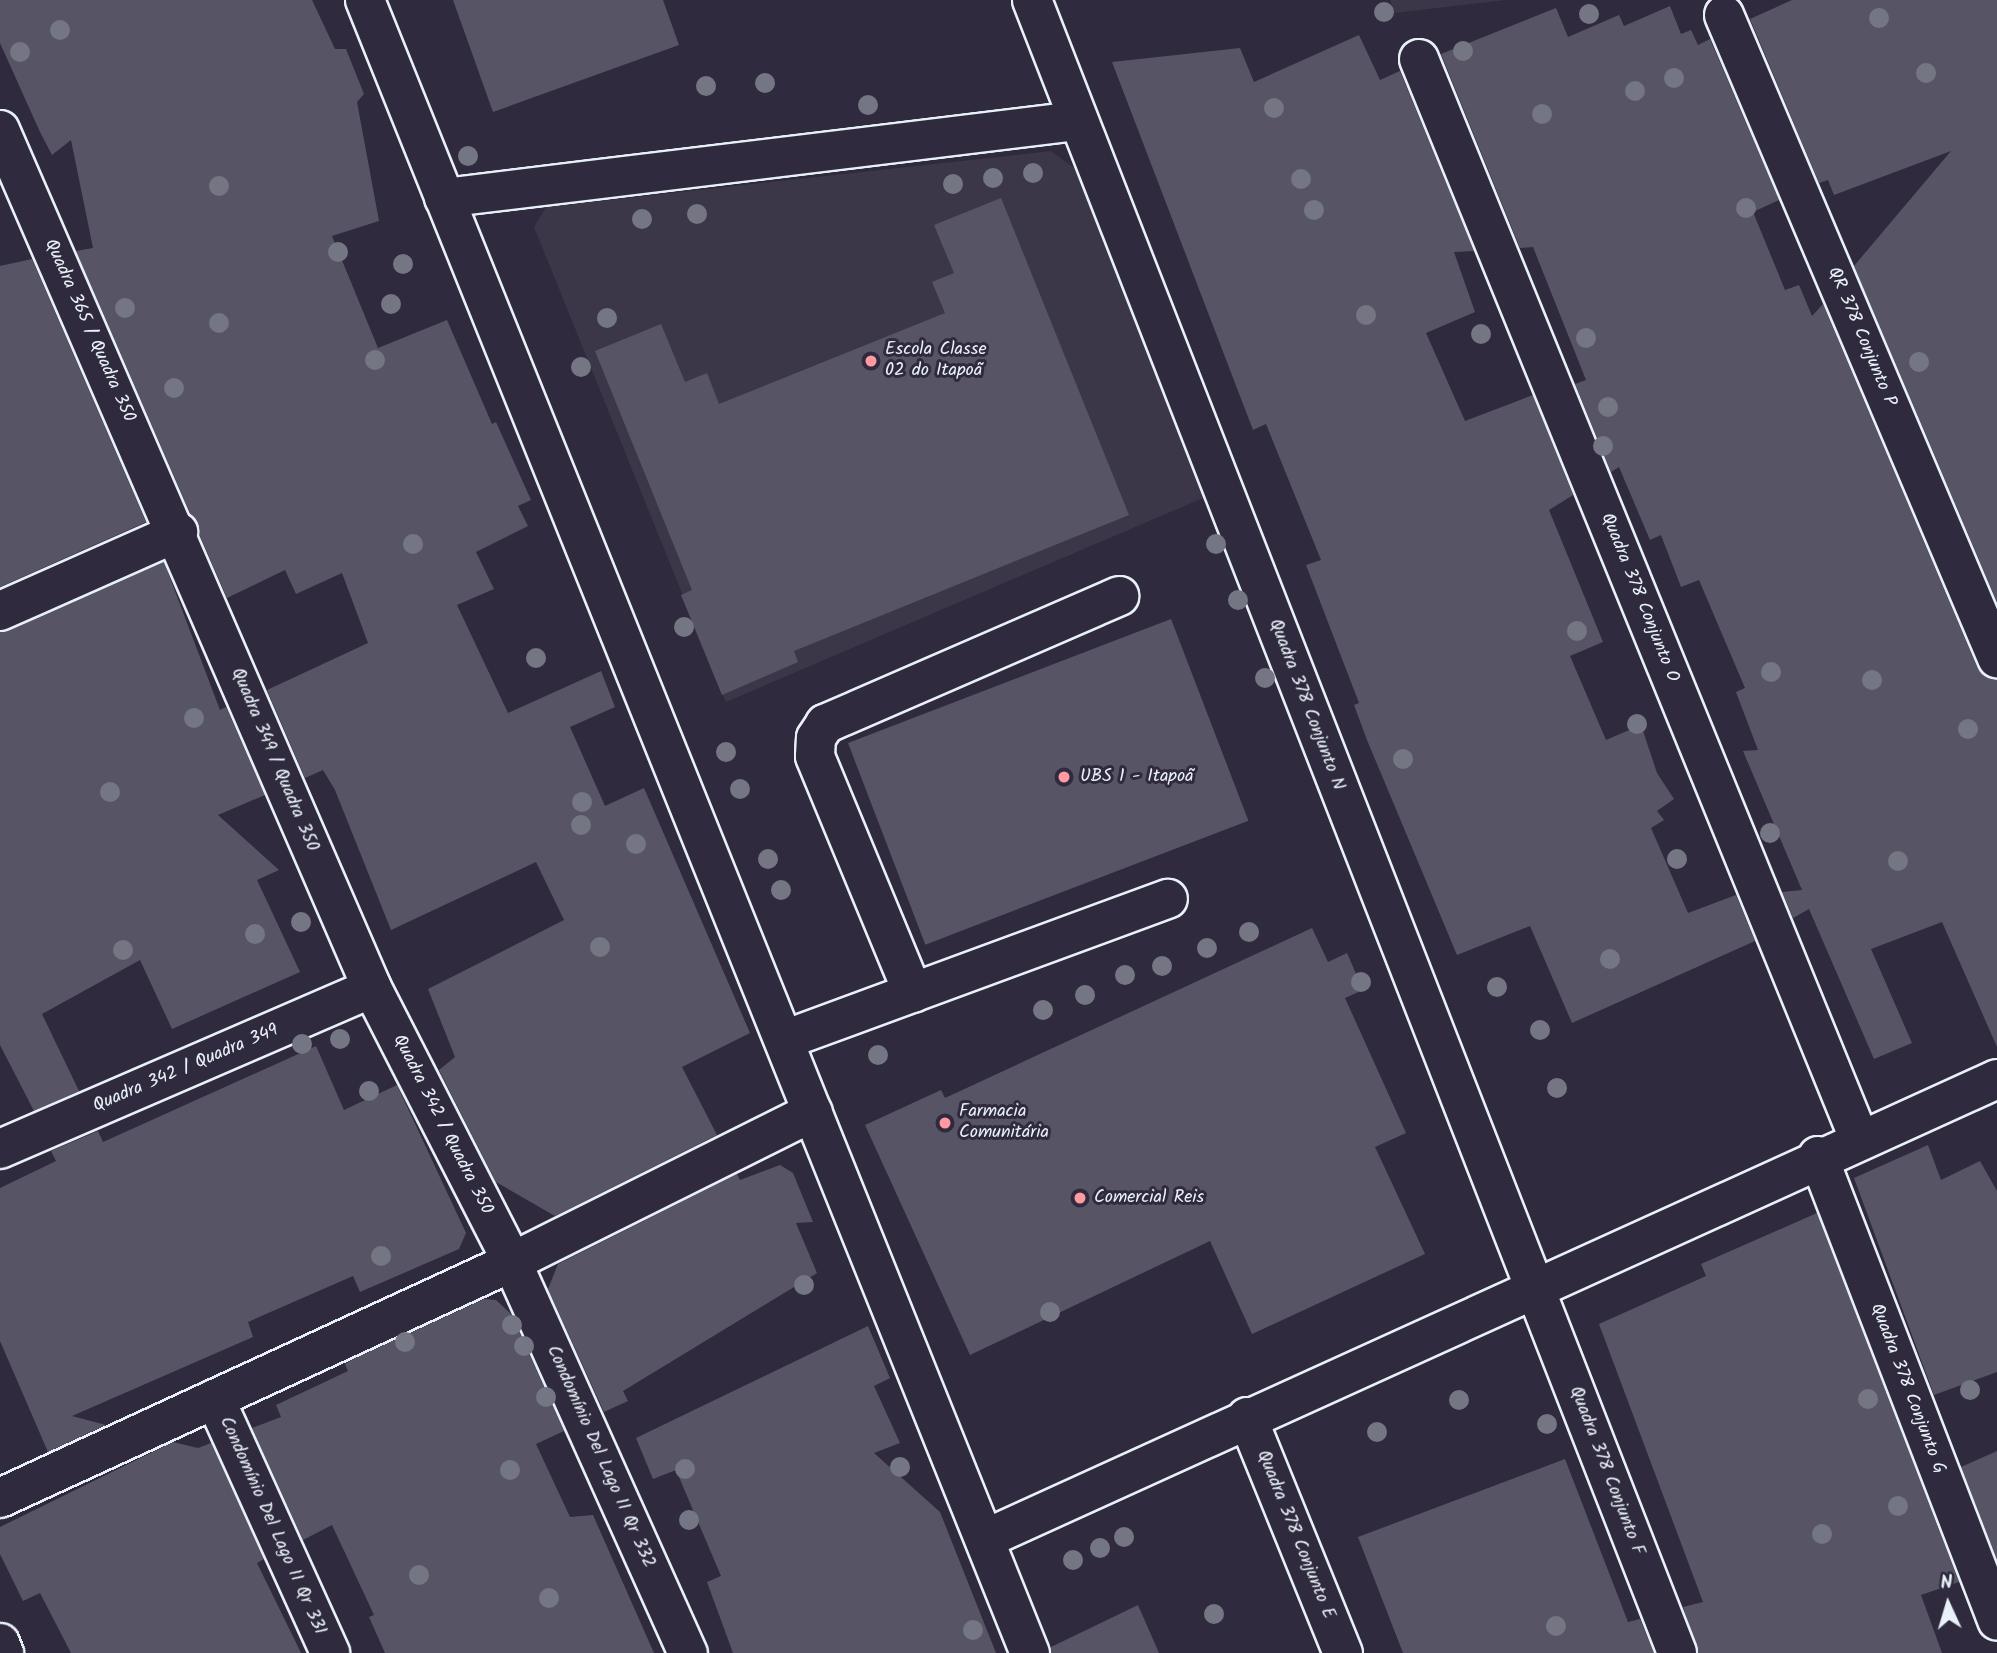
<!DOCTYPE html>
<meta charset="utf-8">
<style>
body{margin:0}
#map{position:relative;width:1997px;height:1653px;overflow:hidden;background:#2f2a3d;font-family:Kalam,sans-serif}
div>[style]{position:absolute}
.built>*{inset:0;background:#3b3749}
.building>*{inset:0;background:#575565;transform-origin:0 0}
.roads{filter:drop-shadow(2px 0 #e8f1f8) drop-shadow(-2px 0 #e8f1f8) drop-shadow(0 2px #e8f1f8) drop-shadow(0 -2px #e8f1f8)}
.minor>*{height:38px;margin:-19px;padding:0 19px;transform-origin:19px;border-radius:19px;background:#2f2a3d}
.trees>*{width:20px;height:20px;margin:-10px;border-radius:50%;background:#757684}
.dots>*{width:19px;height:19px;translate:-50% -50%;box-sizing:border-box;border:4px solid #2f2a3d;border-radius:50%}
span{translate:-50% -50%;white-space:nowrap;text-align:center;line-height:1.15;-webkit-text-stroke:6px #2f2a3d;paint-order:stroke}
.street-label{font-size:18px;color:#e8f1f8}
.poi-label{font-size:18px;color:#e8f1f8}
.left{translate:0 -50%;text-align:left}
.north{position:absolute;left:1913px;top:1569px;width:70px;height:70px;-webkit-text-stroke:5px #2f2a3d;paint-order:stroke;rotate:356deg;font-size:19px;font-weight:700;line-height:28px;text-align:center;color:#e8f1f8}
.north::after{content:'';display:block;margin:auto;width:24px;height:32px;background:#e8f1f8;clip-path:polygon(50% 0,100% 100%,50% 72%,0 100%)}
</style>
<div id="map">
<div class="built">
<div style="clip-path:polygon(1390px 0,1506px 0,1394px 13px)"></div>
<div style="clip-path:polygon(1051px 151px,1074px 168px,1210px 495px,726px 702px,534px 227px,546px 207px)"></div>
</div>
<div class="building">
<div style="clip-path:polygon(0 0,312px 0,335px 49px,346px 49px,364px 94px,357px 102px,379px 221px,332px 236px,378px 348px,447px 320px,492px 424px,496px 422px,531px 500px,518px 506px,528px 526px,476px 552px,494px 589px,457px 605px,508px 713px,601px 671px,615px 707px,570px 727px,605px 806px,644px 788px,750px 1033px,682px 1067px,717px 1135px,555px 1216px,496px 1182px,439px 1070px,455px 1057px,428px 989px,564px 920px,536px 862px,391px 930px,335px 790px,323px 770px,305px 778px,267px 690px,368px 643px,342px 573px,296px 594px,285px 570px,227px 598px,76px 251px,93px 248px,71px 140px,52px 155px,40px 132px,0 43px)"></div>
<div style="clip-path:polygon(453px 0,663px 0,679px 45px,493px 112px)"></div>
<div style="clip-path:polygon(1792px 0,1997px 0,1997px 602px,1854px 266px,1951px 151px,1834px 195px,1828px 180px,1819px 183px,1750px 19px)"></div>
<div style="clip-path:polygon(1670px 6px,1681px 34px,1691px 30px,1698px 45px,1710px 39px,1779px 200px,1753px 212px,1785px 290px,1799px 285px,1812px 316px,1823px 304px,1977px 667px,1984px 676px,1997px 679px,1997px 1047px,1942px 922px,1871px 949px,1912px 1043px,1874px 1059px,1809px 909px,1793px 918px,1782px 892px,1802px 890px,1743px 751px,1758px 750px,1736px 692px,1745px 688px,1699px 580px,1681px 587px,1661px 535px,1650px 540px,1619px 467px,1611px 472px,1575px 384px,1586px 380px,1533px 247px,1520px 248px,1441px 54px,1556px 8px,1568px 37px,1619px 15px,1624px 26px)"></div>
<div style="clip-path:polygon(1359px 35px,1380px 80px,1400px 71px,1474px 251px,1454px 252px,1475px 312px,1426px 333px,1465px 421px,1533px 395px,1573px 495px,1549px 510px,1603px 642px,1570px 656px,1606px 740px,1641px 725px,1657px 773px,1674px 799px,1657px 811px,1664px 820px,1651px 828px,1688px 913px,1736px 895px,1755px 941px,1572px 1023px,1530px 926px,1457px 955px,1367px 740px,1354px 705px,1359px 703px,1306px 565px,1321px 560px,1266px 424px,1253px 430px,1112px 62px,1240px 48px,1254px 82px)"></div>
<div style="clip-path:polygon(1001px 198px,1129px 515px,794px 651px,798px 662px,722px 695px,681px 595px,692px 590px,595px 351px,661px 324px,685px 382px,707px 373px,719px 404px,945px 313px,932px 282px,954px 273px,934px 225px)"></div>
<div style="clip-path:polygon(32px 259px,146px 522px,0 587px,0 266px)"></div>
<div style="clip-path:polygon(164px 562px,220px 710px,226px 707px,265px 795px,218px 815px,279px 870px,257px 880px,300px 972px,172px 1029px,140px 960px,42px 1014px,79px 1091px,34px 1111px,0 1045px,0 632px)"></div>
<div style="left:1171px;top:619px;width:216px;height:346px;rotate:69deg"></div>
<div style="clip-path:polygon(1312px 928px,1328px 962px,1347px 953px,1363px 990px,1345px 998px,1406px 1133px,1375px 1147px,1425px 1254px,1252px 1334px,1210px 1241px,970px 1355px,865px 1125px,941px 1090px,945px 1098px)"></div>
<div style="clip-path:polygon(316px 1046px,344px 1110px,397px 1085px,466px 1233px,459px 1249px,360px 1292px,353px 1276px,248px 1322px,253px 1337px,72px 1416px,106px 1425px,48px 1452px,0 1341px,0 1188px,56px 1161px,51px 1151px,98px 1131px,103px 1142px)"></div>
<div style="clip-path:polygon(1928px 1145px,1941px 1180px,1980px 1161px,1997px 1191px,1997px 1372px,1934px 1395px,1854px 1178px)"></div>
<div style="clip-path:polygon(780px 1165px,793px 1173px,813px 1222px,796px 1223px,817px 1273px,623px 1391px,628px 1401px,604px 1412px,548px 1289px,558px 1264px,737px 1174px,740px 1180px)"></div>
<div style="clip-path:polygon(1817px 1213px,1959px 1582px,1921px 1595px,1942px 1653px,1698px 1653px,1683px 1607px,1703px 1602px,1599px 1324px,1706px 1276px,1701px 1264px)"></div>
<div style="clip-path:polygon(484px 1299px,496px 1300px,511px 1314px,564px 1431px,536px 1444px,570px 1517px,593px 1515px,654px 1653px,385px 1653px,369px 1617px,374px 1615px,332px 1525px,303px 1540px,252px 1428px,281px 1417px,276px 1405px,348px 1371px,345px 1364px,353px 1359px)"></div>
<div style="clip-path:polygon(868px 1326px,890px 1378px,874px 1386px,900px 1443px,874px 1453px,940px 1512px,996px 1653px,733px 1653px,707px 1582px,721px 1576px,676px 1470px,653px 1479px,636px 1438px)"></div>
<div style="clip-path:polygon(173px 1442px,198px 1448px,211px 1443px,264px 1559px,257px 1563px,301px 1653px,71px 1653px,40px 1593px,23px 1601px,0 1554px,0 1527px)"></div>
<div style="clip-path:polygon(1997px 1451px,1997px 1560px,1961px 1467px)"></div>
<div style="clip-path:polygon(1565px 1459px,1628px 1622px,1640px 1619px,1654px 1653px,1403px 1653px,1358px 1537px)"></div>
<div style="clip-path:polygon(1138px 1605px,1159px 1653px,1051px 1653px,1051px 1647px)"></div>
</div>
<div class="roads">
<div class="minor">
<div style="left:365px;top:0;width:1782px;rotate:68.09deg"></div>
<div style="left:1032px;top:0;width:1774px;rotate:68.68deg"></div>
<div style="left:1724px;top:15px;width:699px;rotate:67deg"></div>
<div style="left:1419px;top:59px;width:1165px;rotate:67.82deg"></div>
<div style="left:0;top:130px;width:935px;rotate:66.56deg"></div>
<div style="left:372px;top:988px;width:308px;rotate:62.9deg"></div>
<div style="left:512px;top:1262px;width:429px;rotate:65.8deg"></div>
<div style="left:444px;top:198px;width:638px;rotate:-6.94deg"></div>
<div style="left:0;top:611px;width:195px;rotate:-23.9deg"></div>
<div style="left:913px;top:993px;width:256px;rotate:-112.5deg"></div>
<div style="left:815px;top:756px;width:18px;rotate:-87deg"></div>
<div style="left:816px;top:738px;width:17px;rotate:-57deg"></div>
<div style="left:825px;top:724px;width:321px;rotate:-23.5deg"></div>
<div style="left:784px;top:1040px;width:409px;rotate:-20.2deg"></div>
<div style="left:0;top:1149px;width:405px;rotate:-23.4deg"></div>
<div style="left:1818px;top:1156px;width:498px;rotate:68.9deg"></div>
<div style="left:215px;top:1399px;width:279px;rotate:65.6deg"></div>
<div style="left:1247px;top:1417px;width:255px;rotate:67.9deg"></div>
<div style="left:0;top:1498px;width:564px;rotate:-24.75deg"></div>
<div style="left:512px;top:1262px;width:336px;rotate:-26.5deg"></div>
<div style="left:985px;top:1539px;width:1112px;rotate:-24.44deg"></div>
<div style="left:0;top:1643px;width:11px;rotate:68deg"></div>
</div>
</div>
<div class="trees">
<div style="left:1384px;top:12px"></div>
<div style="left:1589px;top:14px"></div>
<div style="left:1879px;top:18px"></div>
<div style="left:60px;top:30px"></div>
<div style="left:1463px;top:51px"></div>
<div style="left:20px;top:52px"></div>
<div style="left:1926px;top:73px"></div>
<div style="left:1674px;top:78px"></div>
<div style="left:765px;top:83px"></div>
<div style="left:706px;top:86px"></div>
<div style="left:1635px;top:91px"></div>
<div style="left:868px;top:105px"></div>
<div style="left:1274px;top:108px"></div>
<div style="left:1542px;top:114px"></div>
<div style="left:468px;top:156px"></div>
<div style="left:1033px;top:173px"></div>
<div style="left:993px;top:178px"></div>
<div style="left:1301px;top:179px"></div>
<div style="left:953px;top:184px"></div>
<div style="left:219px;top:186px"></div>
<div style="left:1746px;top:208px"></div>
<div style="left:1314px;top:210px"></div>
<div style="left:697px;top:214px"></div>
<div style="left:642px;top:219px"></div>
<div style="left:338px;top:252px"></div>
<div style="left:403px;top:264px"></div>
<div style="left:391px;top:304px"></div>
<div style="left:125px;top:308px"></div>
<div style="left:1366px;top:315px"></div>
<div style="left:607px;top:318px"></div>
<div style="left:219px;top:323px"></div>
<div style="left:1481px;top:334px"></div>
<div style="left:1586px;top:338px"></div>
<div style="left:375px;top:360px"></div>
<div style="left:1919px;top:362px"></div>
<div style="left:581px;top:367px"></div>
<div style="left:174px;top:388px"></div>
<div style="left:1608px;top:407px"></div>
<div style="left:1603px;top:446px"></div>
<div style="left:413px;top:544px"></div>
<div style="left:1216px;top:544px"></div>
<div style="left:1238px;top:600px"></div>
<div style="left:684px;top:627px"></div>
<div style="left:1577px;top:631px"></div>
<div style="left:536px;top:658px"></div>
<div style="left:1771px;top:672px"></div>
<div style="left:1265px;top:678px"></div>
<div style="left:1872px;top:680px"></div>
<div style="left:194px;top:718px"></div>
<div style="left:1637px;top:724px"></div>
<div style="left:1968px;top:729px"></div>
<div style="left:726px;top:752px"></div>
<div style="left:1403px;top:759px"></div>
<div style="left:740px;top:789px"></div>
<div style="left:110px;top:792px"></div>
<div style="left:582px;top:802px"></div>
<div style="left:581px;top:825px"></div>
<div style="left:1770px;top:833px"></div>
<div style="left:636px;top:844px"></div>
<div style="left:768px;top:859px"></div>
<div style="left:1677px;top:859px"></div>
<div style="left:1898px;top:861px"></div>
<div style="left:781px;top:890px"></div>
<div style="left:301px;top:922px"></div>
<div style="left:1249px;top:932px"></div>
<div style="left:255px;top:934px"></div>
<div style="left:600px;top:947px"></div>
<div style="left:1207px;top:948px"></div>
<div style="left:123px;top:950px"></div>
<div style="left:1610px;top:959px"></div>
<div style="left:1162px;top:966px"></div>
<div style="left:1125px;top:975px"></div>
<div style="left:1361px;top:982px"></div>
<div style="left:1497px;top:987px"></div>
<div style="left:1085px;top:995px"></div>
<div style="left:1043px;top:1010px"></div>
<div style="left:1540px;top:1030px"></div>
<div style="left:340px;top:1039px"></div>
<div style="left:302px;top:1044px"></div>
<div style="left:878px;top:1055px"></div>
<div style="left:1557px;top:1088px"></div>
<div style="left:369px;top:1091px"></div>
<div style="left:381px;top:1256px"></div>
<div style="left:804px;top:1285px"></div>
<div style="left:1050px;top:1312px"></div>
<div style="left:512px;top:1325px"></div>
<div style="left:405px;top:1342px"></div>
<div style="left:524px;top:1346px"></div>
<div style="left:1970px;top:1390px"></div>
<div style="left:546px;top:1397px"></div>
<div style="left:1868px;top:1399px"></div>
<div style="left:1459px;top:1400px"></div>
<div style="left:1547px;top:1424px"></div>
<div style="left:1377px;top:1432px"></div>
<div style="left:900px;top:1467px"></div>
<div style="left:685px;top:1469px"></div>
<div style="left:510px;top:1470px"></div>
<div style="left:1898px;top:1506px"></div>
<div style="left:689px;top:1520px"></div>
<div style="left:1822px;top:1534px"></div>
<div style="left:1124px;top:1537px"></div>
<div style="left:1100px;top:1548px"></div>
<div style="left:1073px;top:1560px"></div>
<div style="left:419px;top:1575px"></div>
<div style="left:549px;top:1598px"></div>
<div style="left:1214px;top:1614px"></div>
<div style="left:1556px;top:1626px"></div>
<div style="left:973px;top:1630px"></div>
</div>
<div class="dots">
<div style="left:871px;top:361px;background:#ff9aa2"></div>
<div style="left:1064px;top:777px;background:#ff9aa2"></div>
<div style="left:945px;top:1123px;background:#ff9aa2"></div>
<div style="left:1080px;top:1198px;background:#ff9aa2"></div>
</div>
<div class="street-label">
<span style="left:89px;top:331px;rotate:66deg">Quadra 365 / Quadra 350</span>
<span style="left:1861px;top:337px;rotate:67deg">QR 378 Conjunto P</span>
<span style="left:1639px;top:598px;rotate:68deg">Quadra 378 Conjunto O</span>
<span style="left:1306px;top:705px;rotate:69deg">Quadra 378 Conjunto N</span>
<span style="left:274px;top:760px;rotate:67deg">Quadra 349 / Quadra 350</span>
<span style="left:186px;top:1069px;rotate:-23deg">Quadra 342 / Quadra 349</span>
<span style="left:442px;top:1125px;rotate:63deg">Quadra 342 / Quadra 350</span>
<span style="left:1907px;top:1389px;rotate:69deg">Quadra 378 Conjunto G</span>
<span style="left:600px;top:1457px;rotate:66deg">Condomínio Del Lago II Qr 332</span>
<span style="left:1606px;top:1471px;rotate:69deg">Quadra 378 Conjunto F</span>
<span style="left:272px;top:1526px;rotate:66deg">Condomínio Del Lago II Qr 331</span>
<span style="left:1295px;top:1535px;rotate:68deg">Quadra 378 Conjunto E</span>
</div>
<div class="poi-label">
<span class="left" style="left:885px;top:361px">Escola Classe<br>02 do Itapoã</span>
<span class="left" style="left:1080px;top:777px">UBS 1 - Itapoã</span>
<span class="left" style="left:959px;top:1123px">Farmacia<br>Comunitária</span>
<span class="left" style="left:1094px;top:1198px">Comercial Reis</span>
</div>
<div class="north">N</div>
</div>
